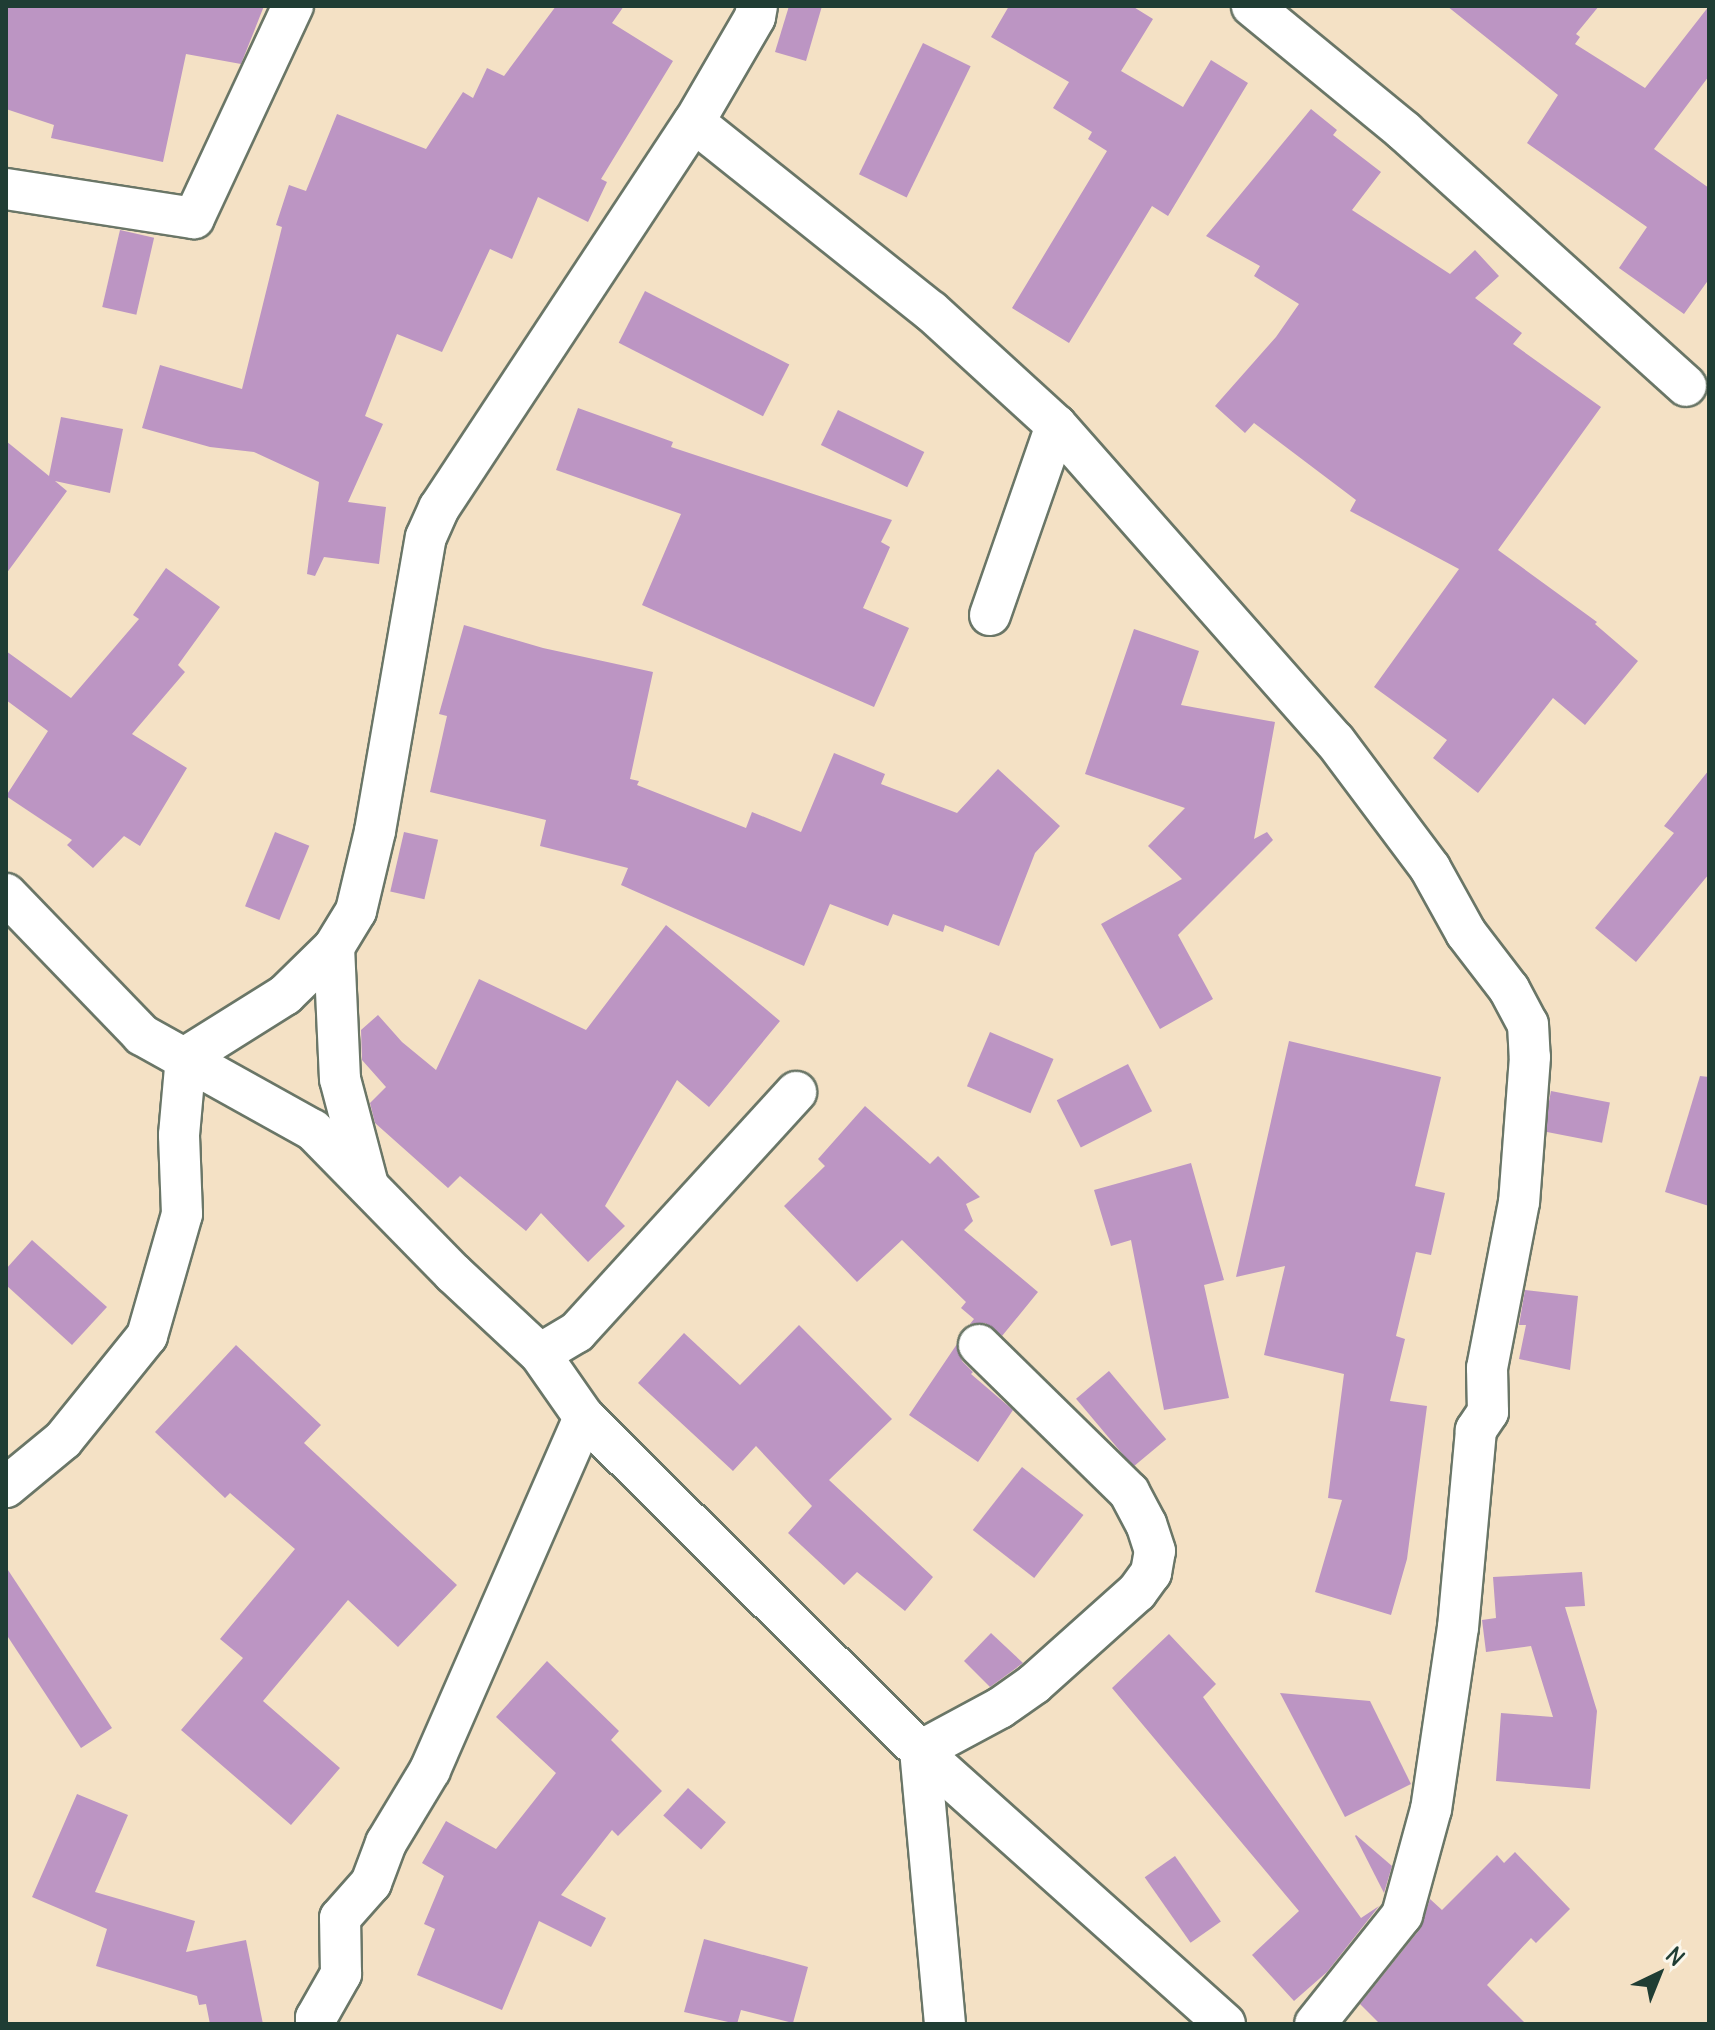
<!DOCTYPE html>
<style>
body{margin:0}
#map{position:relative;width:1715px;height:2030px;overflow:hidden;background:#f4e1c5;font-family:Delius,sans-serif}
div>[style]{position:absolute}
.building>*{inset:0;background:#bc95c3;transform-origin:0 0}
.roads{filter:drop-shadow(2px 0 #6a7667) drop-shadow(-2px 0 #6a7667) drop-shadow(0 2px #6a7667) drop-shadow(0 -2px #6a7667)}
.minor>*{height:40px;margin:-20px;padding:0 20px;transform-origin:20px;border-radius:20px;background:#fff}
span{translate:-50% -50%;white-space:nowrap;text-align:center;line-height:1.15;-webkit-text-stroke:8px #fbf7ec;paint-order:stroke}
.frame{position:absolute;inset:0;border:8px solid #1f3d34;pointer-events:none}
.north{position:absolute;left:1619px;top:1934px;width:80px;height:80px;-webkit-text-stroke:6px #fbf7ec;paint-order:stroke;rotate:43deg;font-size:22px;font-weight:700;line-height:32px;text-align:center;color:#1f3d34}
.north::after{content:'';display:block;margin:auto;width:28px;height:36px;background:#1f3d34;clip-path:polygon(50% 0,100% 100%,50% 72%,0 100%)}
</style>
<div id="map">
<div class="building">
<div style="clip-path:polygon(6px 6px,264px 6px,241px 64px,186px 54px,163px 162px,51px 138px,54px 125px,6px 109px)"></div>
<div style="clip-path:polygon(556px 6px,624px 6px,612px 23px,673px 61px,601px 179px,607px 182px,588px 222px,538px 197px,512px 259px,490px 249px,442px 352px,397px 334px,365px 416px,383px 424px,348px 502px,386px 507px,379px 564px,324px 557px,315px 576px,307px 574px,319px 482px,254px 452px,210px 447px,142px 428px,160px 365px,242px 389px,282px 227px,276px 225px,289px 185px,306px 191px,337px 114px,426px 149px,463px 92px,473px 98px,487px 68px,504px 76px)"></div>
<div style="clip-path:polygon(789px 6px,822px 6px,806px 61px,775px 52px)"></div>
<div style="clip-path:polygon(1009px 6px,1132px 6px,1153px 19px,1121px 71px,1183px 107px,1211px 60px,1248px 83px,1168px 216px,1152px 206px,1069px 343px,1012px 308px,1107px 151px,1088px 139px,1092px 132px,1053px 108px,1069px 82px,991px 37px)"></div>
<div style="clip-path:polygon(1447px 6px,1599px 6px,1576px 34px,1580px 37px,1575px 44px,1645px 88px,1709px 6px,1709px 76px,1654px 149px,1709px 188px,1709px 279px,1684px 314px,1619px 268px,1647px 227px,1527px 143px,1558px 95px)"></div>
<div style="left:923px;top:43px;width:53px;height:146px;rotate:26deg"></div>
<div style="clip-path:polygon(1311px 109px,1337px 130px,1333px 135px,1381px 172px,1352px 210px,1450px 274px,1475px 250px,1499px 276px,1475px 298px,1522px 333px,1513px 344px,1601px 407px,1498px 550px,1597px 622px,1595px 624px,1638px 661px,1585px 725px,1553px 698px,1478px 793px,1433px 758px,1447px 740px,1374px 687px,1459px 569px,1350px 511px,1356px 500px,1254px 423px,1245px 433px,1215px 406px,1276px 337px,1299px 304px,1254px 276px,1260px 266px,1206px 236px)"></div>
<div style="left:120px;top:230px;width:35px;height:79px;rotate:13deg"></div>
<div style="left:645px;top:291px;width:162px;height:58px;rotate:27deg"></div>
<div style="clip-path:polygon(578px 408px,673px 442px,671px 447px,892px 520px,881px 542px,890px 547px,863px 608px,909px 628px,874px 707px,642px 605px,681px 514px,556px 470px)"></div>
<div style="left:838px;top:410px;width:96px;height:39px;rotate:26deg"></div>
<div style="clip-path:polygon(61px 417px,123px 429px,110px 493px,55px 481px,67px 491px,6px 574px,6px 441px,49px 476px)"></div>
<div style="clip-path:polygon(166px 568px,220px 607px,178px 665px,185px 672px,132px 734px,187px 768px,140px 846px,124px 836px,93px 868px,67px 845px,72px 840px,6px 796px,48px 731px,6px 700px,6px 651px,71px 698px,139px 619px,133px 615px)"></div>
<div style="clip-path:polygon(464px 625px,543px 648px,653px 672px,630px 779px,639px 781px,637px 785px,746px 828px,752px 812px,801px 832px,834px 753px,885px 774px,881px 784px,957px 813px,998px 769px,1060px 826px,1035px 853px,999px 946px,945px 925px,943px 932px,893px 914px,888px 926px,830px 904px,804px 966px,621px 885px,628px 868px,540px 846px,546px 820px,430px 792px,447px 716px,439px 714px)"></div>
<div style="clip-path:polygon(1134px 629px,1199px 651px,1181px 705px,1275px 722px,1254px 839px,1267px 832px,1273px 840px,1178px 935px,1213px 999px,1160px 1029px,1101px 924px,1182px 879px,1148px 846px,1185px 808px,1085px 774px)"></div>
<div style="clip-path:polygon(1709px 770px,1709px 874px,1636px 962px,1595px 928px,1674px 833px,1664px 826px)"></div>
<div style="left:275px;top:832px;width:37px;height:80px;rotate:22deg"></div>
<div style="left:404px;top:832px;width:35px;height:61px;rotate:13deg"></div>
<div style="clip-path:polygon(666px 925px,780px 1021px,709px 1107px,677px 1080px,605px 1206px,625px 1226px,588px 1262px,541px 1213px,526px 1231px,460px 1176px,448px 1188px,375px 1123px,370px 1103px,386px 1087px,362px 1060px,361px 1030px,378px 1015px,402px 1042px,436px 1070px,479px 979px,586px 1030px)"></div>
<div style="left:990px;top:1032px;width:69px;height:59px;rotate:23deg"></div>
<div style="clip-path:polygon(1289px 1041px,1441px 1077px,1415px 1186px,1445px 1193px,1431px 1255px,1416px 1252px,1396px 1336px,1405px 1339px,1390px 1401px,1427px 1406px,1407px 1559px,1391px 1615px,1315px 1592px,1342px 1500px,1328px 1498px,1344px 1374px,1264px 1355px,1285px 1266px,1236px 1277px)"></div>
<div style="left:1128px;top:1064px;width:53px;height:80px;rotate:63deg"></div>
<div style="clip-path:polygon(1700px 1076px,1709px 1077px,1709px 1206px,1665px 1192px)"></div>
<div style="left:1551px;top:1091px;width:60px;height:41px;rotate:11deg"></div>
<div style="clip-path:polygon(865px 1106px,930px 1164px,938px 1156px,980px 1197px,966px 1204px,973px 1221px,964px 1230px,1038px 1292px,1002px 1336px,985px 1323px,970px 1324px,974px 1319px,961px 1308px,966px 1302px,902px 1240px,857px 1282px,784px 1206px,825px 1166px,818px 1159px)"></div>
<div style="clip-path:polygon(1191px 1163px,1224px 1280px,1204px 1285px,1229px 1398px,1164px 1410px,1131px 1240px,1111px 1246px,1094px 1190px)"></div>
<div style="clip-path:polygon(32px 1240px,107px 1307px,72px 1345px,6px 1285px,6px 1269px)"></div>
<div style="clip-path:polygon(1525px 1290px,1578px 1296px,1570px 1370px,1519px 1359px,1526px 1325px,1519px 1325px)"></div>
<div style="clip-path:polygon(799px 1325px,892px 1419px,829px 1480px,933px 1577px,905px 1611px,857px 1572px,844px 1585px,788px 1533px,812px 1506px,756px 1446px,733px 1471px,638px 1383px,684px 1333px,740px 1385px)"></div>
<div style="clip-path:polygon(957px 1344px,962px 1361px,973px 1372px,971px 1374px,1013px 1410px,978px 1462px,909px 1415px)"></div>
<div style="clip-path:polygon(236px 1345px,321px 1425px,304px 1443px,457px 1585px,398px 1647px,348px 1600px,263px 1701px,340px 1768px,291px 1825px,181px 1730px,243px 1658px,220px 1639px,295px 1549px,230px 1493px,225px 1498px,155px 1432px)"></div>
<div style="left:1109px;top:1371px;width:89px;height:43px;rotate:50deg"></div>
<div style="left:1022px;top:1467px;width:78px;height:80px;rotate:38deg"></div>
<div style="clip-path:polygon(6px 1567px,112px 1728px,81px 1748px,6px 1634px)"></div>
<div style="clip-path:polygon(1582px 1572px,1585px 1606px,1565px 1607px,1597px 1711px,1590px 1789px,1496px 1781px,1501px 1713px,1553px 1717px,1531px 1646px,1486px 1652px,1482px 1620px,1496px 1618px,1493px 1577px)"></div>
<div style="clip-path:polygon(991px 1633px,1023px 1663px,990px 1687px,964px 1661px)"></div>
<div style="clip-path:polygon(1169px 1634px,1216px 1684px,1203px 1697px,1361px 1918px,1379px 1906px,1327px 1972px,1294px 2001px,1252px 1955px,1299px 1911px,1112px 1688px)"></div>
<div style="clip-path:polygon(547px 1661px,619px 1731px,611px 1740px,662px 1791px,618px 1836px,612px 1830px,561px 1895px,606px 1918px,591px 1947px,539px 1921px,502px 2010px,417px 1975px,435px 1929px,424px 1924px,444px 1876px,422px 1863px,446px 1821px,496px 1849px,556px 1773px,496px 1717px)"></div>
<div style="clip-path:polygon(1280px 1693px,1370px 1701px,1411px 1784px,1345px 1817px)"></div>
<div style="left:688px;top:1788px;width:51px;height:37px;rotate:42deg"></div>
<div style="clip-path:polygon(77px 1794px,128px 1815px,95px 1892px,195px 1921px,186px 1952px,246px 1940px,263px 2024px,210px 2024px,206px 2004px,199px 2005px,197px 1996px,96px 1966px,107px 1929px,32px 1897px)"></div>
<div style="clip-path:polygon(1356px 1835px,1392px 1866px,1384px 1893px,1355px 1836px)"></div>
<div style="clip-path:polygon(1515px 1852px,1570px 1909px,1536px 1943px,1531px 1938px,1487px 1985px,1526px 2024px,1380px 2024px,1360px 2004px,1420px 1929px,1430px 1899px,1442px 1910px,1497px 1855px,1504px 1863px)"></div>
<div style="left:1175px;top:1856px;width:80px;height:37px;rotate:55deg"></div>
<div style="clip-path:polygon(704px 1939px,808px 1967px,793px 2023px,741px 2010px,737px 2024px,684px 2012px)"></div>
</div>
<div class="roads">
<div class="minor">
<div style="left:1252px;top:6px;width:197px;rotate:39.4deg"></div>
<div style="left:1404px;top:131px;width:380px;rotate:42.1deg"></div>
<div style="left:694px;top:122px;width:303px;rotate:38.6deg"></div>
<div style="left:931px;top:311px;width:169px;rotate:42.4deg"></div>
<div style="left:1056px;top:425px;width:422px;rotate:48.6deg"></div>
<div style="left:1335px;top:741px;width:159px;rotate:53.2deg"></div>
<div style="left:1430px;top:868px;width:74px;rotate:61deg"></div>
<div style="left:1466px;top:933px;width:71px;rotate:52.5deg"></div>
<div style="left:1509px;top:989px;width:40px;rotate:62deg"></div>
<div style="left:1528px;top:1024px;width:33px;rotate:87deg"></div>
<div style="left:1530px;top:1057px;width:145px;rotate:94.3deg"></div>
<div style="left:1519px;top:1202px;width:169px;rotate:100.9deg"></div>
<div style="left:1487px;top:1368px;width:44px;rotate:88.7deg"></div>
<div style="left:1488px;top:1412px;width:22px;rotate:124deg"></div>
<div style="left:1476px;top:1430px;width:198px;rotate:95.2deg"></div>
<div style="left:1458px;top:1627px;width:184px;rotate:98.4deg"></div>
<div style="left:1431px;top:1809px;width:110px;rotate:105.3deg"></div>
<div style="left:1402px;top:1915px;width:139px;rotate:128.6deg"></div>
<div style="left:6px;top:189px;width:190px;rotate:8.8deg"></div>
<div style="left:194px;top:218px;width:234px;rotate:-65deg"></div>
<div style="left:990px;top:615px;width:201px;rotate:-70.8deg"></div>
<div style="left:6px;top:894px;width:196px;rotate:46deg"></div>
<div style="left:142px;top:1035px;width:196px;rotate:29.1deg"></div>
<div style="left:313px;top:1130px;width:200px;rotate:45.6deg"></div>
<div style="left:453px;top:1273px;width:119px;rotate:43deg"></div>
<div style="left:540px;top:1354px;width:77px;rotate:55.1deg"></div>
<div style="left:584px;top:1417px;width:474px;rotate:44.8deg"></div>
<div style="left:920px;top:1751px;width:409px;rotate:41.8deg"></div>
<div style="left:334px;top:947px;width:132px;rotate:87.4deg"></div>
<div style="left:340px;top:1079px;width:110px;rotate:75.2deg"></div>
<div style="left:540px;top:1354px;width:43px;rotate:-30.7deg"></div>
<div style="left:577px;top:1332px;width:325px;rotate:-47.6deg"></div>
<div style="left:6px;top:1487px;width:74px;rotate:-39.5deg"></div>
<div style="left:63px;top:1440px;width:134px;rotate:-51.1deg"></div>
<div style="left:147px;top:1336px;width:127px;rotate:-74deg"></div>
<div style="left:182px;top:1214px;width:79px;rotate:-92.2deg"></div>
<div style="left:179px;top:1135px;width:78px;rotate:-84.9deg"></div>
<div style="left:186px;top:1057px;width:117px;rotate:-32.1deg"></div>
<div style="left:285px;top:995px;width:69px;rotate:-44.4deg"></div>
<div style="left:334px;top:947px;width:42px;rotate:-58.6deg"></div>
<div style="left:356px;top:911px;width:82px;rotate:-76.6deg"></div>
<div style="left:375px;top:831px;width:298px;rotate:-80.2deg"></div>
<div style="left:426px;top:537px;width:32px;rotate:-66deg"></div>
<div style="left:439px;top:508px;width:463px;rotate:-56.6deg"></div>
<div style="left:694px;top:122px;width:121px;rotate:-59.8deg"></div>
<div style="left:755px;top:17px;width:11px;rotate:-80deg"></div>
<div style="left:316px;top:2024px;width:6px;rotate:-90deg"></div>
<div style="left:316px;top:2018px;width:51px;rotate:-60.4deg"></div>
<div style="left:341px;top:1974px;width:56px;rotate:-91deg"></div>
<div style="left:340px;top:1918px;width:47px;rotate:-48.5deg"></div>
<div style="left:371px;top:1883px;width:43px;rotate:-69.4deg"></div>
<div style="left:386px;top:1843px;width:85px;rotate:-58.9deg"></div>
<div style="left:430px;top:1770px;width:385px;rotate:-66.4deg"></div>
<div style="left:945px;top:2024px;width:274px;rotate:-95.2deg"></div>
<div style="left:920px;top:1751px;width:91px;rotate:-28.3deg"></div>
<div style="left:1000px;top:1708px;width:42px;rotate:-35.2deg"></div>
<div style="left:1034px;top:1684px;width:138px;rotate:-41.8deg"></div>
<div style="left:1137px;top:1592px;width:24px;rotate:-54deg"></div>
<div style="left:1151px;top:1573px;width:22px;rotate:-80deg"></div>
<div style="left:1155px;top:1551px;width:28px;rotate:-108deg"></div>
<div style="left:1146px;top:1524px;width:36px;rotate:-118deg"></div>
<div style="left:1129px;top:1492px;width:210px;rotate:-135.6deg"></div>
</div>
</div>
<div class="frame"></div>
<div class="north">N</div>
</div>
